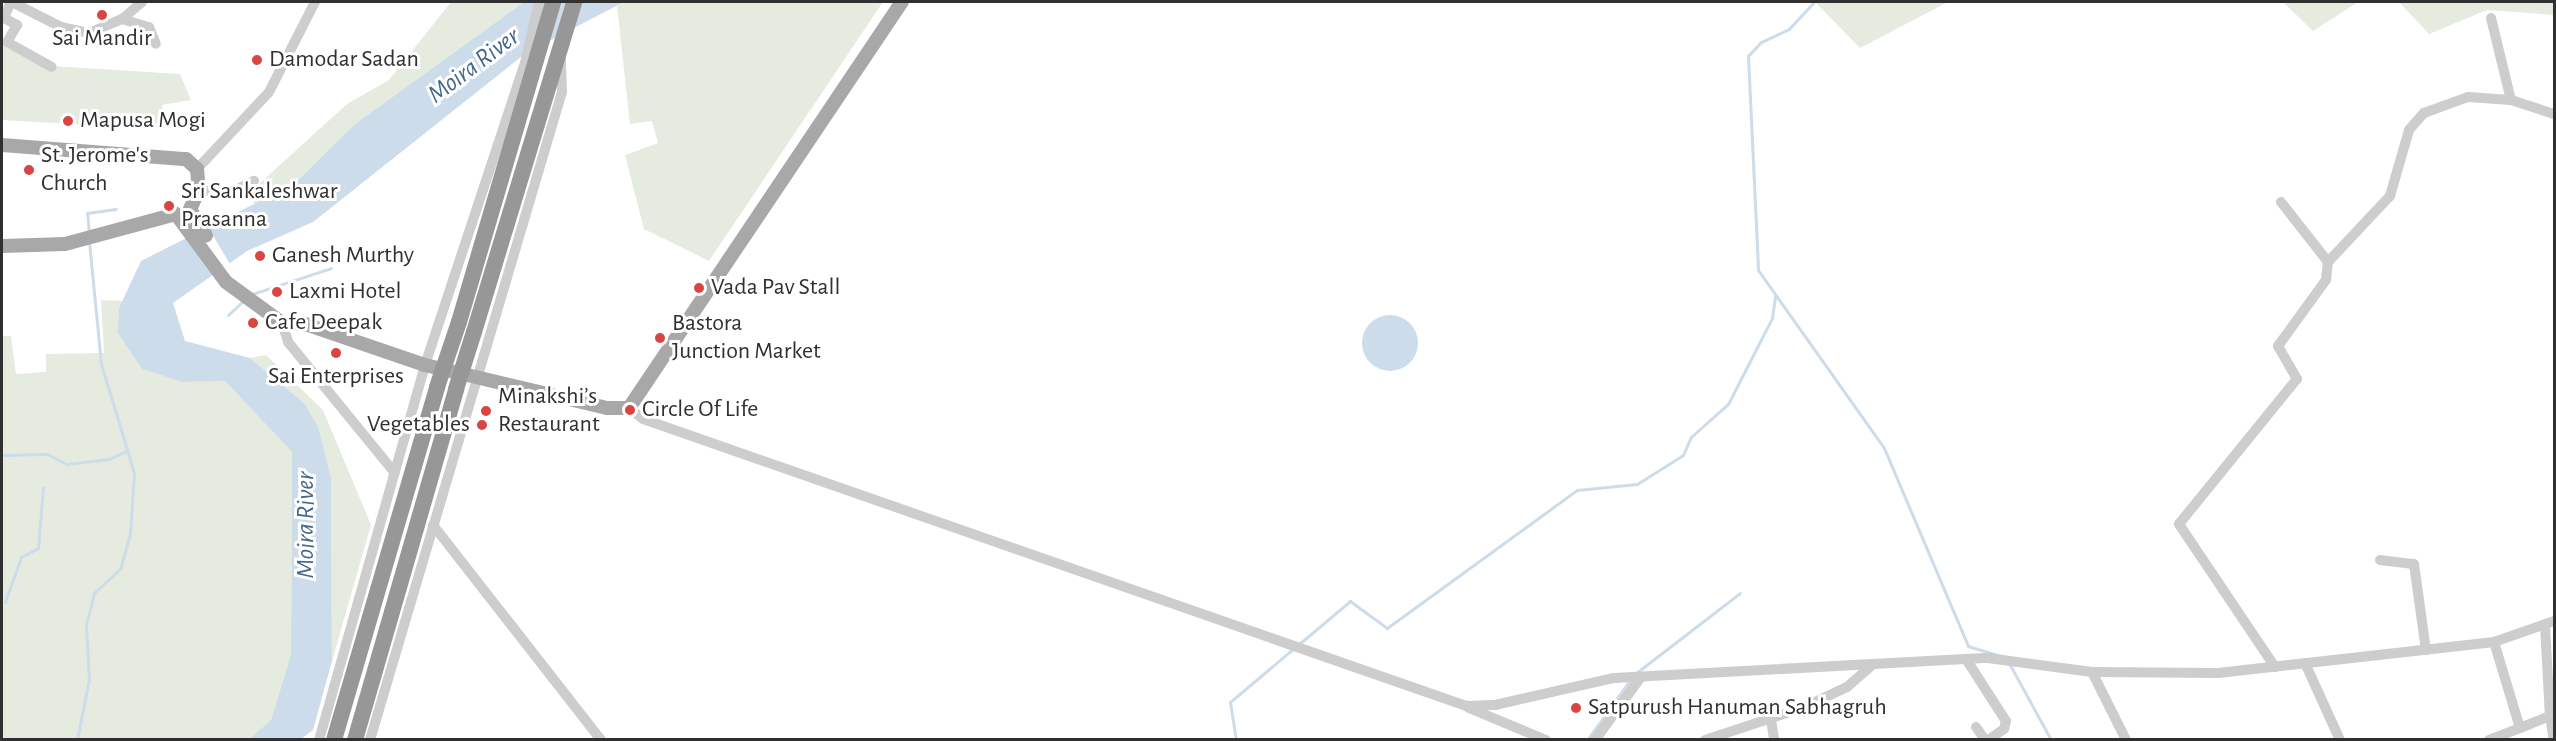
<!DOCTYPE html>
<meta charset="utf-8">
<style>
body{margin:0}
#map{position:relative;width:2556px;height:741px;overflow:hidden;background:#fff;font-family:"Alegreya Sans",sans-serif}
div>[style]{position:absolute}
.green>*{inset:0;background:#e5ecdf}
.water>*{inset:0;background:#cddcea}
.round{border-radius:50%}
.pier>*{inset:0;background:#fff;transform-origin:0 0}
.stream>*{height:3px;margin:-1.5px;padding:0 1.5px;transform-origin:1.5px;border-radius:1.5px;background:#cddcea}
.minor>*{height:10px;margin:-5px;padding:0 5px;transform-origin:5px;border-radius:5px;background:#cdcdcd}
.major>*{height:14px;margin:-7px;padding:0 7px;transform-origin:7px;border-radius:7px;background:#a8a8a8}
.highway>*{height:16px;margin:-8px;padding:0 8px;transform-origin:8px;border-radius:8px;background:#979797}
.highway-bridge>*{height:16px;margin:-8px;padding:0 8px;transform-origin:8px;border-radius:8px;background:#979797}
.dots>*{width:16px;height:16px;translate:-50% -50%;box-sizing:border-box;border:3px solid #fff;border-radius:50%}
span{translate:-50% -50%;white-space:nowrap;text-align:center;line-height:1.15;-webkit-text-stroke:6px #fff;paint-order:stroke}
.poi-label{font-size:24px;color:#303030}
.left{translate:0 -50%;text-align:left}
.right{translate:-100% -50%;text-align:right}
.water-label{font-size:26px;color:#43688d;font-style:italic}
.frame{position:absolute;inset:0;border:3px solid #303030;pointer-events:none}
</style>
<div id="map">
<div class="green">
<div style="clip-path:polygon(451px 2px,524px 2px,355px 124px,294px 184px,255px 205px,249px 193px,347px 104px,389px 80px)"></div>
<div style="clip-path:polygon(624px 2px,883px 2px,709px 261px,644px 229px,625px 155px,658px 143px,652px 121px,630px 124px,617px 6px)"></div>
<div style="clip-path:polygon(1815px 2px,1948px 2px,1860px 48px)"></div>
<div style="clip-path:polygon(2283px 2px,2358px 2px,2313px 31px)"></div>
<div style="clip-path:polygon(2399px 2px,2554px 2px,2554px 15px,2487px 10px,2429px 34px)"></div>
<div style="clip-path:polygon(2px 46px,52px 66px,180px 74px,191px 100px,162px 105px,165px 124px,146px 128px,2px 120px)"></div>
<div style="clip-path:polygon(101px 300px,123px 301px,119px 308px,183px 382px,225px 380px,292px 452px,291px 654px,271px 720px,249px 739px,2px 740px,2px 336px,11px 336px,16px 374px,46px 372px,46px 354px,104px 353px)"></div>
<div style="clip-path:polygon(266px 355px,323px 410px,371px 525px,332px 661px,331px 478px,304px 403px,250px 358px)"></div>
</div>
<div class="water">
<div style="clip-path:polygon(524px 2px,624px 2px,526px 53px,313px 222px,247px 251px,173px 303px,185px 341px,250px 358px,304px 403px,318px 427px,331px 478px,332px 661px,313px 730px,301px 739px,249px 739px,271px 720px,291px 654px,292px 452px,225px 381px,183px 382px,142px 369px,118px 333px,119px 308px,141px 261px,294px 184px,355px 124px)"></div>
<div class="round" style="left:1362px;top:315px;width:56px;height:56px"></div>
</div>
<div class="pier">
<div style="left:206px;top:224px;width:48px;height:20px;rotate:59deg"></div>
</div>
<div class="stream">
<div style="left:1814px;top:2px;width:37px;rotate:133deg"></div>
<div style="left:1789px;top:29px;width:31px;rotate:155deg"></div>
<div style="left:1761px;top:42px;width:19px;rotate:133deg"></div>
<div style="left:1748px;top:56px;width:214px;rotate:87.3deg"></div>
<div style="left:1758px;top:270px;width:218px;rotate:54.7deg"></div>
<div style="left:1884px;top:448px;width:215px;rotate:67deg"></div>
<div style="left:1968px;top:646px;width:39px;rotate:17deg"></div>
<div style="left:89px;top:234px;width:21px;rotate:-95deg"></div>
<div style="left:87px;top:213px;width:29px;rotate:-8deg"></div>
<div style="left:252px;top:294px;width:83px;rotate:-18.2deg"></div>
<div style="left:228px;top:315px;width:22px;rotate:-43deg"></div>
<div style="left:2px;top:455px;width:45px;rotate:-1.3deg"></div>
<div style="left:47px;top:454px;width:22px;rotate:27deg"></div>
<div style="left:67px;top:464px;width:42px;rotate:-6.8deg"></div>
<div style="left:109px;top:459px;width:19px;rotate:-25deg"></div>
<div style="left:5px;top:602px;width:48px;rotate:-70.4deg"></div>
<div style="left:21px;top:557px;width:19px;rotate:-28deg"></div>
<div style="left:38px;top:548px;width:61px;rotate:-85.3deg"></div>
<div style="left:1299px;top:644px;width:67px;rotate:-40.1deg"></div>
<div style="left:1350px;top:601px;width:46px;rotate:36.1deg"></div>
<div style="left:1387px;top:628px;width:235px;rotate:-36deg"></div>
<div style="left:1577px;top:490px;width:60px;rotate:-5.7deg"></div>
<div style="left:1637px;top:484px;width:54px;rotate:-32.2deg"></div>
<div style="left:1683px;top:455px;width:20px;rotate:-66deg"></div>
<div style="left:1691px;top:437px;width:50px;rotate:-41.7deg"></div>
<div style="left:1728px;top:404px;width:97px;rotate:-62.9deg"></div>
<div style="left:1772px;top:318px;width:22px;rotate:-82deg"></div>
<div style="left:2010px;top:665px;width:85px;rotate:61.3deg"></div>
<div style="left:1636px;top:673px;width:131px;rotate:-37.6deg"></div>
<div style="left:77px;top:740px;width:62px;rotate:-78.9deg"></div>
<div style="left:89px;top:679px;width:54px;rotate:-93.2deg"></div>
<div style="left:86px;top:625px;width:33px;rotate:-76deg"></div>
<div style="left:94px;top:593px;width:35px;rotate:-43deg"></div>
<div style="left:120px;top:569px;width:37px;rotate:-74deg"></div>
<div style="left:130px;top:533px;width:60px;rotate:-86.2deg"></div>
<div style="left:134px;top:473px;width:114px;rotate:-106.8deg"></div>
<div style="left:101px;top:364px;width:124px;rotate:-95.6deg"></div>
<div style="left:1236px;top:740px;width:38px;rotate:-99deg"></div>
<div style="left:1230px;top:702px;width:84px;rotate:-40.2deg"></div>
<div style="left:1587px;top:740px;width:74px;rotate:-54.4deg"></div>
</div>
<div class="minor">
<div style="left:11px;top:2px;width:17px;rotate:114deg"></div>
<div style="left:4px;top:18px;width:15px;rotate:28deg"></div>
<div style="left:17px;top:25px;width:20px;rotate:120deg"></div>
<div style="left:7px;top:42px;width:51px;rotate:29.1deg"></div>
<div style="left:12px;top:2px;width:55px;rotate:27deg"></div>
<div style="left:61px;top:27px;width:29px;rotate:12deg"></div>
<div style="left:89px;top:33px;width:36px;rotate:-23deg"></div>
<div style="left:122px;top:19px;width:26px;rotate:-40deg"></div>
<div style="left:2491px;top:18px;width:84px;rotate:76.3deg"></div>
<div style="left:122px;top:19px;width:28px;rotate:17deg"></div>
<div style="left:149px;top:27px;width:18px;rotate:68deg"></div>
<div style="left:197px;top:169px;width:105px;rotate:-46.9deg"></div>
<div style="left:269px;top:92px;width:101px;rotate:-62.9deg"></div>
<div style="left:199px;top:190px;width:31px;rotate:6deg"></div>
<div style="left:230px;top:193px;width:27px;rotate:-27deg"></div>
<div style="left:2281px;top:202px;width:76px;rotate:51.9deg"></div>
<div style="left:282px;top:323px;width:20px;rotate:72deg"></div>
<div style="left:288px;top:342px;width:168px;rotate:50.8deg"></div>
<div style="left:629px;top:408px;width:18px;rotate:38deg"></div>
<div style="left:643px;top:419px;width:872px;rotate:19.22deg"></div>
<div style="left:1466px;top:706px;width:29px;rotate:-2deg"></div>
<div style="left:1495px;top:705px;width:122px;rotate:-12.8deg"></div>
<div style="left:1614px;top:678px;width:375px;rotate:-3.1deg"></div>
<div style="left:1988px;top:658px;width:105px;rotate:7.7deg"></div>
<div style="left:2092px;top:672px;width:126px;rotate:0.5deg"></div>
<div style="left:2218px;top:673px;width:278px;rotate:-6.4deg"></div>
<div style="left:2494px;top:642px;width:64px;rotate:-19.3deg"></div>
<div style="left:433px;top:525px;width:273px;rotate:52deg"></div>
<div style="left:2380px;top:560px;width:34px;rotate:7deg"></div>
<div style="left:2414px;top:564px;width:87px;rotate:82.1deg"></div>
<div style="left:2545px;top:625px;width:91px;rotate:86.9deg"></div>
<div style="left:1966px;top:659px;width:74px;rotate:57.2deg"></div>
<div style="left:2006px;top:721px;width:8px;rotate:104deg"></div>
<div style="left:2004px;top:729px;width:19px;rotate:145deg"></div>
<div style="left:2305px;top:663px;width:85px;rotate:65.6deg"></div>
<div style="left:2275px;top:667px;width:172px;rotate:-123.9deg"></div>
<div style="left:2179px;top:524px;width:187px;rotate:-50.9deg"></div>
<div style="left:2297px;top:379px;width:38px;rotate:-120deg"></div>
<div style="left:2278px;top:346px;width:82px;rotate:-54deg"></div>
<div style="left:2326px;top:280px;width:18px;rotate:-84deg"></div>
<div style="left:2328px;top:262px;width:91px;rotate:-46.8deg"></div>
<div style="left:2390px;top:196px;width:69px;rotate:-73.9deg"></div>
<div style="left:2409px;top:130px;width:23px;rotate:-49deg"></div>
<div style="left:2424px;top:113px;width:47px;rotate:-20deg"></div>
<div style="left:2468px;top:97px;width:43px;rotate:4deg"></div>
<div style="left:2511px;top:100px;width:45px;rotate:18deg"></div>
<div style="left:2092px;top:672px;width:76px;rotate:63.4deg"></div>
<div style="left:1469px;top:708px;width:83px;rotate:22.6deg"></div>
<div style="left:1771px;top:720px;width:20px;rotate:81deg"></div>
<div style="left:1976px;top:727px;width:16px;rotate:55deg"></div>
<div style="left:2520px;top:728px;width:32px;rotate:-22deg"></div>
<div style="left:2550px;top:716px;width:24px;rotate:81deg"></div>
<div style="left:319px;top:740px;width:390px;rotate:-74.2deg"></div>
<div style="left:425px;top:365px;width:318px;rotate:-71.7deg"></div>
<div style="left:525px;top:63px;width:63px;rotate:-77.1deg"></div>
<div style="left:370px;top:740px;width:676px;rotate:-73.5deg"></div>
<div style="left:562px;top:92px;width:33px;rotate:-92deg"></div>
<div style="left:1595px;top:740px;width:78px;rotate:-53.9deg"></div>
<div style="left:1705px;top:740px;width:102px;rotate:-18.3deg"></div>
<div style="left:1802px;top:708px;width:50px;rotate:-25deg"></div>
<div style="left:1847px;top:687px;width:32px;rotate:-41deg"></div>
<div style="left:2489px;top:740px;width:33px;rotate:-21deg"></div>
<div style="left:2520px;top:728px;width:90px;rotate:-106.8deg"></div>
</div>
<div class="major">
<div style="left:2px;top:145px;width:185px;rotate:4.4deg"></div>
<div style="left:186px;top:159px;width:15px;rotate:42deg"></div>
<div style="left:197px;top:169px;width:21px;rotate:85deg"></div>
<div style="left:199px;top:190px;width:21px;rotate:115deg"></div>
<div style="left:190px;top:209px;width:31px;rotate:59deg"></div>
<div style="left:2px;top:246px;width:63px;rotate:-1.8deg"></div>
<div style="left:65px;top:244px;width:115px;rotate:-15.1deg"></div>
<div style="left:176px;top:214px;width:84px;rotate:53.7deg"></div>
<div style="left:226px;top:282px;width:69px;rotate:36.2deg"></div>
<div style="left:282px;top:323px;width:23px;rotate:2deg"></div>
<div style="left:305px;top:324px;width:127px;rotate:18.9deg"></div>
<div style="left:425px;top:365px;width:187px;rotate:13.3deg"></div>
<div style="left:607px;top:408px;width:22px"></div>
<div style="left:629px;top:408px;width:489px;rotate:-56.1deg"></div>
</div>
<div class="highway">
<div style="left:459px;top:322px;width:334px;rotate:-73.6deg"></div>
<div style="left:474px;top:332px;width:345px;rotate:-73.1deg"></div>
<div style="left:334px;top:740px;width:368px;rotate:-73.7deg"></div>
<div style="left:355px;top:740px;width:365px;rotate:-73.9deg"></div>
</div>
<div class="highway-bridge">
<div style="left:437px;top:387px;width:69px;rotate:-71.3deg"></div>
<div style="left:456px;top:389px;width:60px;rotate:-72.5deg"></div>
</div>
<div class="dots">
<div style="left:102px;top:15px;background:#d94540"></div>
<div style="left:257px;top:60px;background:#d94540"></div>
<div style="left:68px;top:121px;background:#d94540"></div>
<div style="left:29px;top:170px;background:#d94540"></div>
<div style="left:169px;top:206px;background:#d94540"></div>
<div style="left:260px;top:256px;background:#d94540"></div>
<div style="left:699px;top:288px;background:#d94540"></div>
<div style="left:277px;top:292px;background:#d94540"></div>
<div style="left:253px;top:323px;background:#d94540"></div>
<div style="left:660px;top:338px;background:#d94540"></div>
<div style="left:336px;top:353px;background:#d94540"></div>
<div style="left:630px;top:410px;background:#d94540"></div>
<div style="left:486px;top:411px;background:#d94540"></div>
<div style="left:482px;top:425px;background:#d94540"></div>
<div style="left:1576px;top:708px;background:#d94540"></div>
</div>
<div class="poi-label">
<span style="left:102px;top:39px">Sai Mandir</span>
<span class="left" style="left:269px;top:60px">Damodar Sadan</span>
<span class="left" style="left:80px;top:121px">Mapusa Mogi</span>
<span class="left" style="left:41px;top:170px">St. Jerome's<br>Church</span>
<span class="left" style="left:181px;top:206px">Sri Sankaleshwar<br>Prasanna</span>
<span class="left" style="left:272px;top:256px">Ganesh Murthy</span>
<span class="left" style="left:711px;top:288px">Vada Pav Stall</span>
<span class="left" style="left:289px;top:292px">Laxmi Hotel</span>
<span class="left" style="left:265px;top:323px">Cafe Deepak</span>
<span class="left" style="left:672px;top:338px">Bastora<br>Junction Market</span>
<span style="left:336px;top:377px">Sai Enterprises</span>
<span class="left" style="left:498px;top:411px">Minakshi’s<br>Restaurant</span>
<span class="left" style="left:642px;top:410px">Circle Of Life</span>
<span class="right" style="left:470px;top:425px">Vegetables</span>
<span class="left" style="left:1588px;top:708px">Satpurush Hanuman Sabhagruh</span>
</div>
<div class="water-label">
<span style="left:474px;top:66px;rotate:-37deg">Moira River</span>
<span style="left:306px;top:525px;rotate:-90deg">Moira River</span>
</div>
<div class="frame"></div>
</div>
